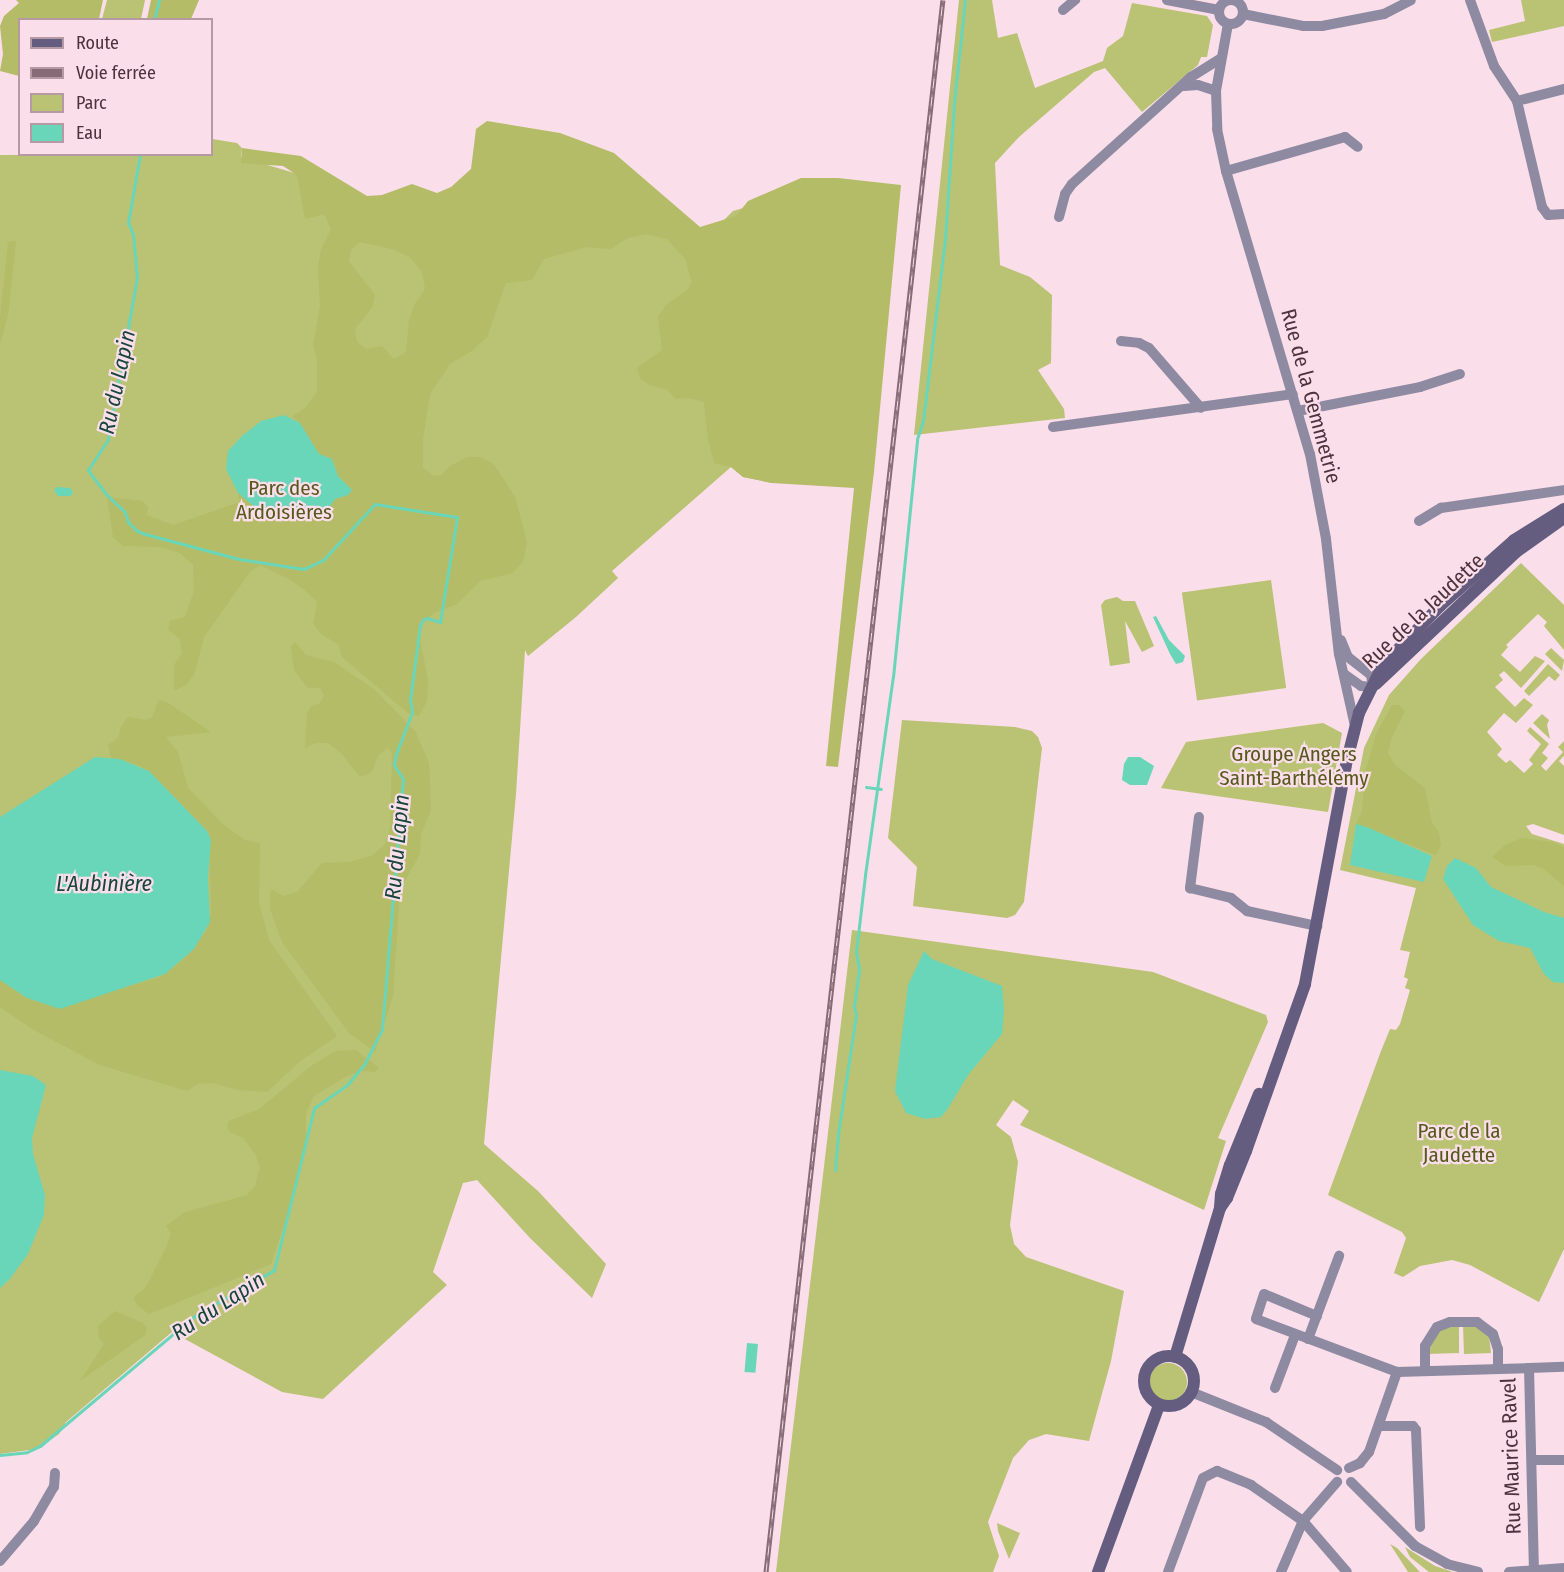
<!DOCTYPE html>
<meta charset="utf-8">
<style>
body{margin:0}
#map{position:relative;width:1564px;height:1572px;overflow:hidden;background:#fadee9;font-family:"Fira Sans Condensed",sans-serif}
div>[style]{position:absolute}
.green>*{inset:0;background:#bac273;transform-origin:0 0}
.round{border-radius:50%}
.forest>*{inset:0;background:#b5bc67}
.water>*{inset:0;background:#6ad6b9;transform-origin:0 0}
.stream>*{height:3px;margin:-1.5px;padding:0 1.5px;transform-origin:1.5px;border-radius:1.5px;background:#6ad6b9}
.street>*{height:10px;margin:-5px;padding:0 5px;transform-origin:5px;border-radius:5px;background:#8e8aa2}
.street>.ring{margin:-5px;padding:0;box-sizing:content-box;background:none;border:10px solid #8e8aa2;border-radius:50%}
.secondary>*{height:12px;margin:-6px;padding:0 6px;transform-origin:6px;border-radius:6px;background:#645d80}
.secondary>.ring{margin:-6px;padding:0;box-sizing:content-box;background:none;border:12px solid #645d80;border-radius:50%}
.rail>*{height:5px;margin-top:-2.5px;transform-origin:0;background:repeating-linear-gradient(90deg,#fadee9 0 9px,#876c77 0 18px);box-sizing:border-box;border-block:2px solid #876c77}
span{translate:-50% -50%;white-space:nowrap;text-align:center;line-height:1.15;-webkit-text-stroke:4.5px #fadee9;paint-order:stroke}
.street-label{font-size:21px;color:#4d333d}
.park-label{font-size:21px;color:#55591b}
.water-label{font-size:22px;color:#17463a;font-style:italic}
.legend{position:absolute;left:18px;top:18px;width:195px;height:138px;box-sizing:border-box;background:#fadee9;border:2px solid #b59aa4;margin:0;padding:8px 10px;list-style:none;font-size:18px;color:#4d333d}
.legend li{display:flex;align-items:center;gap:12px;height:30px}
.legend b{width:30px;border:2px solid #b59aa4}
</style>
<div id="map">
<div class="green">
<div style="clip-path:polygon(107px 0,145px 0,141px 19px,102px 19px)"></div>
<div style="clip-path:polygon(959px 0,992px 0,998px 38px,1017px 33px,1035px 88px,1103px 61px,1107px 48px,1123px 36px,1132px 3px,1207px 16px,1213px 25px,1207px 57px,1201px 57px,1198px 65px,1142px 112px,1105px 68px,1094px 72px,1019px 137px,995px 163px,1000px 265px,1030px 277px,1052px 295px,1051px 363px,1038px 370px,1064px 409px,1065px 418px,914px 435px)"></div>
<div style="clip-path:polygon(1521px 0,1564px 0,1564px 26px,1492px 42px,1489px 30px,1525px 21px)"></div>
<div style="clip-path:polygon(212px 139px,237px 143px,242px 148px,241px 157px,308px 177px,345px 206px,714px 230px,733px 211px,771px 200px,772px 483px,743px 477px,731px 467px,612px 571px,618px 578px,576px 617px,528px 656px,525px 650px,516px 794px,484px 1144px,538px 1191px,606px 1264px,592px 1298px,530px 1238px,477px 1180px,463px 1183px,433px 1272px,447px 1285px,323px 1399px,282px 1392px,172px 1332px,66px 1422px,59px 1434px,37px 1449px,0 1454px,0 155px,212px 154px)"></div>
<div style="clip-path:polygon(1521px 563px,1564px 605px,1564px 650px,1544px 626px,1547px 622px,1538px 614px,1506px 645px,1508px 647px,1501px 655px,1520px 672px,1535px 656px,1545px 661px,1521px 688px,1504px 671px,1499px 675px,1503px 680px,1495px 687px,1515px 707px,1524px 698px,1533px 705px,1516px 723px,1504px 713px,1487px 732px,1502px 749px,1497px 755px,1506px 763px,1510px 760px,1524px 773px,1533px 764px,1529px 760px,1541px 744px,1527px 731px,1530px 727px,1549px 744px,1542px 753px,1548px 758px,1541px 766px,1546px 771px,1563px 752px,1558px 747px,1564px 741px,1564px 756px,1559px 761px,1564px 766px,1564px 835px,1533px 824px,1526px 826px,1532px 834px,1564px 844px,1564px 1249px,1539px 1302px,1470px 1265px,1452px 1260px,1420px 1266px,1403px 1277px,1394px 1273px,1406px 1238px,1402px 1232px,1328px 1195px,1381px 1051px,1390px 1029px,1396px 1030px,1400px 1024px,1410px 990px,1405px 988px,1408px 979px,1404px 977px,1410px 952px,1400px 950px,1416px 888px,1340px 870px,1364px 748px,1389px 695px,1421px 659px)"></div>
<div style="left:1271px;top:580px;width:109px;height:90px;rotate:82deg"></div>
<div style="clip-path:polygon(1117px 597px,1123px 601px,1135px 601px,1154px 646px,1142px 652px,1125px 621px,1130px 663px,1110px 666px,1101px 605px,1105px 600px)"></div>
<div style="clip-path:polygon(1551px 648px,1564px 660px,1562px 671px,1545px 654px)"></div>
<div style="clip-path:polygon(1548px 664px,1560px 675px,1555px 681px,1549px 676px,1529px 696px,1524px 691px)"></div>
<div style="clip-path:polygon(1542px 714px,1549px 720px,1547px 725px,1550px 739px,1533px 723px)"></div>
<div style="clip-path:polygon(902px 720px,1015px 727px,1032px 731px,1038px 737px,1042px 748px,1024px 902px,1015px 915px,1007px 918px,913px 906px,917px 867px,888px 838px)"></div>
<div style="clip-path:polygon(1323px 723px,1342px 733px,1328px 812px,1161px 788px,1186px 742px)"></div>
<div style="clip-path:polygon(852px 930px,1153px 972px,1266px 1015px,1268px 1022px,1218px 1138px,1226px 1141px,1204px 1210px,1020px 1125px,1029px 1111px,1013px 1100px,996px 1125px,1011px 1137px,1018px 1162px,1010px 1225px,1014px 1244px,1026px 1257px,1124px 1291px,1111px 1361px,1089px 1441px,1046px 1434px,1029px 1440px,1013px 1458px,988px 1522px,999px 1556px,993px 1572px,776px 1572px)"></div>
<div style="clip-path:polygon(1459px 1325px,1459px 1353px,1427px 1354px,1438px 1330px)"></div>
<div style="clip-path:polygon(1463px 1325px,1476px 1327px,1489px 1335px,1491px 1353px,1464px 1354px)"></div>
<div class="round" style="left:1149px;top:1363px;width:38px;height:38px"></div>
<div style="clip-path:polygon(997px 1523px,1020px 1533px,1009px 1559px,998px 1531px)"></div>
<div style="clip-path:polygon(1390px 1544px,1397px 1548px,1420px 1572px,1408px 1572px)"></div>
<div style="clip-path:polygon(1405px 1547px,1435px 1566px,1453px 1572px,1429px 1572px,1410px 1557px)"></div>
</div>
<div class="forest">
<div style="clip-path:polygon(16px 0,103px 0,99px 19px,20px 20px,19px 76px,0 71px,3px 54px,0 26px,4px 16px,19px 3px)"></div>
<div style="clip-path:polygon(151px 0,199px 0,191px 19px,147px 19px)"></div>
<div style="clip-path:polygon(evenodd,487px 121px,560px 133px,614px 153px,700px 227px,736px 216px,748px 201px,801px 178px,838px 178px,901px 185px,874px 472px,838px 767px,826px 766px,854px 488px,772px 483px,743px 477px,731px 467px,714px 463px,708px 439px,704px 402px,689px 398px,676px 399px,666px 389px,651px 386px,641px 379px,637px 368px,662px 350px,658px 317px,666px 305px,687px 290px,692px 282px,685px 259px,667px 239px,646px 234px,628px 238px,611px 249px,586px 247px,544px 259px,532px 280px,506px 283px,487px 337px,472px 351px,450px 364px,430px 394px,423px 439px,423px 468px,434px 476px,441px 475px,450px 466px,467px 457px,479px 457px,493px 463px,515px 497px,527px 542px,523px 562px,512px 573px,480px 581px,457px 604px,434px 613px,422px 625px,420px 639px,428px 681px,427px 701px,419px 716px,409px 714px,342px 657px,339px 645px,321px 634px,313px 623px,317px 602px,308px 593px,291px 580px,260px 565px,250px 572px,204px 637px,194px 675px,187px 684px,174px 691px,174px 665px,182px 653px,180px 639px,168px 630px,170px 621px,185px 617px,194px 591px,193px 565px,180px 553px,160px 547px,123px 546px,113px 537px,107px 497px,142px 501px,148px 507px,147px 515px,173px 525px,240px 502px,238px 493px,261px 511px,282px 517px,310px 518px,327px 511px,335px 499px,352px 490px,338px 476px,332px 459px,319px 454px,297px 420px,292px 417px,305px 408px,317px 392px,317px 359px,313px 346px,320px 305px,318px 268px,321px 249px,331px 229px,324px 214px,305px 219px,297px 175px,283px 166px,241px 163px,242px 148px,301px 156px,367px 196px,382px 195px,412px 184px,437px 193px,451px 187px,471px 169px,476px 129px,487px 121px,360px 242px,391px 249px,410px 257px,422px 272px,425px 289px,414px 305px,409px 320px,406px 352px,394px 359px,382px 346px,366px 349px,357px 342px,355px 329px,372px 308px,375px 295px,349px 261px,351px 250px,360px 242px)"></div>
<div style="clip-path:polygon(16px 241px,8px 315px,0 344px,0 317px,8px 242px)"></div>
<div style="clip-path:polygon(295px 642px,306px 655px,334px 662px,374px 689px,415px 731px,429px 763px,431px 811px,421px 834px,420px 854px,400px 890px,393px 996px,375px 1052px,349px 1033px,282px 942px,270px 909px,271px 889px,284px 896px,297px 892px,322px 863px,351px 862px,373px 855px,385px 844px,390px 828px,392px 754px,388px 747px,378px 756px,372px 772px,360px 777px,341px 753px,328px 743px,315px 743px,305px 748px,307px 714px,311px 706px,319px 704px,324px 696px,320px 688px,308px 688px,294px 670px,291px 647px)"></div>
<div style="clip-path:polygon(159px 700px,167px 702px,211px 732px,166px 737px,178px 752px,188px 788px,224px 825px,245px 840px,260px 843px,259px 903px,269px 940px,337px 1036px,299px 1062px,267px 1092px,238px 1090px,213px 1083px,198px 1084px,187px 1091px,100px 1065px,32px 1029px,0 1007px,0 980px,27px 998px,60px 1009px,116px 989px,158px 978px,184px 959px,206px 931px,211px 914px,209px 833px,149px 771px,138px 765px,111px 758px,108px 745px,118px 738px,121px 727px,128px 717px,146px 720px,152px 717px)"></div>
<div style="clip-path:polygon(1392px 705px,1399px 705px,1405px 711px,1391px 739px,1388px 753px,1395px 765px,1425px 788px,1432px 823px,1439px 833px,1441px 844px,1436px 855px,1356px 824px,1362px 811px,1365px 772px,1376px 734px)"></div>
<div style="clip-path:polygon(1522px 838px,1552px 842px,1564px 847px,1564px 886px,1542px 868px,1533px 865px,1506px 866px,1492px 857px,1505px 845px)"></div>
<div style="clip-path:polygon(356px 1050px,379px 1068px,375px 1072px,363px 1071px,347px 1076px,314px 1096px,306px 1113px,306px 1139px,297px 1186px,271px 1264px,149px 1314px,138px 1306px,133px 1298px,146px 1287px,167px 1245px,171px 1234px,166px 1226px,185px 1212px,247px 1195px,255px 1186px,260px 1167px,255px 1154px,243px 1138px,229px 1131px,227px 1126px,229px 1121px,259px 1109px,311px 1066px,335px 1051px)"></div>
<div style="clip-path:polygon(115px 1311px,143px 1323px,147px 1328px,145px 1335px,80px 1381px,104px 1344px,99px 1338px,98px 1326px)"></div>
</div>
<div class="water">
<div style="clip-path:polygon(284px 415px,300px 423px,319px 454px,332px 459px,338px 476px,352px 490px,348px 495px,335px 499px,327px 511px,315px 517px,282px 517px,256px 508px,238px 493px,226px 469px,228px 451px,242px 436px,261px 421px)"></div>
<div style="clip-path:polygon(57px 487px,70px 488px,73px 492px,71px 496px,58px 496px,54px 490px)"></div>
<div style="clip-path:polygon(1156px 616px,1169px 640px,1185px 656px,1183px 662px,1176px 664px,1170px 654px,1153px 617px)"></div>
<div style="clip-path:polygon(95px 757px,120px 759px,149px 771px,207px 831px,211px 840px,208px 878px,210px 922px,194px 949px,165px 974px,60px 1009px,27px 998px,0 980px,0 817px)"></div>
<div style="clip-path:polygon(1128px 757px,1140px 757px,1154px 766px,1147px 785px,1130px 785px,1122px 780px,1124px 764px)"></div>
<div style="clip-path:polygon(1356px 824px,1367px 827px,1432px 856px,1424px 882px,1350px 865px)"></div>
<div style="clip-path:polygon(1455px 858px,1476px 868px,1491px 887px,1544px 912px,1564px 918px,1564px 983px,1553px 982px,1544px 974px,1530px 948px,1499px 941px,1473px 925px,1443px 879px,1447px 866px)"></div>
<div style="clip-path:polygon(924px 951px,932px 959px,1002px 986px,1004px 1010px,1002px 1034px,968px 1075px,947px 1110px,941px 1117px,925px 1119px,906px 1113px,895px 1091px,908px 985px)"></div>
<div style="clip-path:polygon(0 1070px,33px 1076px,46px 1085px,32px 1138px,33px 1154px,45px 1195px,44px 1215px,28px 1254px,9px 1280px,0 1288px)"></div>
<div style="left:747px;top:1343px;width:11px;height:29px;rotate:5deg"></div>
</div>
<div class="stream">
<div style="left:154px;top:20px;width:21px;rotate:-76deg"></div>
<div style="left:866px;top:787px;width:15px;rotate:8deg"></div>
<div style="left:835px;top:1170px;width:36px;rotate:-85deg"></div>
<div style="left:838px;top:1134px;width:120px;rotate:-81.4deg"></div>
<div style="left:856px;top:1015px;width:9px;rotate:-103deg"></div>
<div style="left:854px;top:1006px;width:37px;rotate:-82deg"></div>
<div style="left:859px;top:969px;width:17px;rotate:-100deg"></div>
<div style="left:856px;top:952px;width:78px;rotate:-83.3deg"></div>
<div style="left:865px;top:875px;width:200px;rotate:-82deg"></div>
<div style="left:893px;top:677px;width:239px;rotate:-84.2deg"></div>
<div style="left:917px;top:439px;width:19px;rotate:-72deg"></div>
<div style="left:923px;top:421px;width:183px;rotate:-83.1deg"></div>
<div style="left:945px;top:239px;width:136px;rotate:-86.2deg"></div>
<div style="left:954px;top:103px;width:104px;rotate:-83.9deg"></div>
<div style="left:0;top:1455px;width:27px;rotate:-6deg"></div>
<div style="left:27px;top:1452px;width:14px;rotate:-25deg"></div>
<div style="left:40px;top:1446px;width:200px;rotate:-40.1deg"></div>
<div style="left:193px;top:1317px;width:94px;rotate:-30.1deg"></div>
<div style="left:274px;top:1270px;width:167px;rotate:-76.1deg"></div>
<div style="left:314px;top:1108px;width:40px;rotate:-34.9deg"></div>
<div style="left:347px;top:1085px;width:26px;rotate:-50deg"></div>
<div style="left:364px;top:1065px;width:40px;rotate:-63.4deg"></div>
<div style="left:382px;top:1029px;width:251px;rotate:-85.2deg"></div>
<div style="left:403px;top:779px;width:17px;rotate:-123deg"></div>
<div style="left:394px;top:765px;width:11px;rotate:-80deg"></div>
<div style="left:396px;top:754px;width:45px;rotate:-69.1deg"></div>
<div style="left:412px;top:712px;width:12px;rotate:-99deg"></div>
<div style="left:410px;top:700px;width:76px;rotate:-82.4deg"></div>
<div style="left:420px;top:625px;width:6px;rotate:-59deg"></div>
<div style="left:423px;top:620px;width:4px;rotate:-27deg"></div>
<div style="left:427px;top:618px;width:14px;rotate:17deg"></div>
<div style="left:440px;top:622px;width:106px;rotate:-80.8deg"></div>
<div style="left:457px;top:517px;width:83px;rotate:-171deg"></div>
<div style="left:375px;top:504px;width:76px;rotate:132.9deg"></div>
<div style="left:323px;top:560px;width:21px;rotate:155deg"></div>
<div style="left:304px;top:569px;width:66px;rotate:-171.3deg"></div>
<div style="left:239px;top:559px;width:97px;rotate:-165.1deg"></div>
<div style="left:145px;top:534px;width:9px;rotate:-159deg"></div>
<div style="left:137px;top:531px;width:13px;rotate:-135deg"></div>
<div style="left:128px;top:522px;width:10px;rotate:-107deg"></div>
<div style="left:125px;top:512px;width:26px;rotate:-137deg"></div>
<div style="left:106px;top:494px;width:30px;rotate:-127deg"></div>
<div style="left:88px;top:470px;width:37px;rotate:-57deg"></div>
<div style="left:108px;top:439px;width:164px;rotate:-79.8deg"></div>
<div style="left:137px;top:278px;width:44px;rotate:-95.2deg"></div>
<div style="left:133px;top:234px;width:12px;rotate:-114deg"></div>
<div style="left:128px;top:223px;width:70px;rotate:-80.1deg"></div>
</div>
<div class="street">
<div style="left:1167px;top:0;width:53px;rotate:10.9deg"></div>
<div style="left:1470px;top:0;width:70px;rotate:70deg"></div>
<div style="left:1494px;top:66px;width:42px;rotate:56.7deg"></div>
<div style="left:1517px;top:101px;width:109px;rotate:76.7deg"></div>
<div style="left:1542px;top:207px;width:10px;rotate:53deg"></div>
<div style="left:1548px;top:215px;width:16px;rotate:-4deg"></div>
<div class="ring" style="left:1219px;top:0;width:14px;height:14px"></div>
<div style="left:1063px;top:10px;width:16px;rotate:-40deg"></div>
<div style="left:1243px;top:14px;width:61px;rotate:11.3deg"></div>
<div style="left:1303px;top:26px;width:19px"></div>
<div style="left:1322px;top:26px;width:63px;rotate:-11deg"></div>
<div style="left:1384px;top:14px;width:30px;rotate:-27deg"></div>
<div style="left:1228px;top:24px;width:68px;rotate:100.2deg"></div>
<div style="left:1216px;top:91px;width:38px;rotate:88deg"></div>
<div style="left:1217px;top:129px;width:43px;rotate:77.9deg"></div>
<div style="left:1226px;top:171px;width:295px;rotate:73.5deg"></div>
<div style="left:1310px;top:454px;width:86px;rotate:79.3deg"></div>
<div style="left:1326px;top:539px;width:116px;rotate:83.6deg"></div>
<div style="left:1339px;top:654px;width:74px;rotate:77.5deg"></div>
<div style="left:1184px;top:86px;width:14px;rotate:-4deg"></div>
<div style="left:1198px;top:85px;width:19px;rotate:18deg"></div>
<div style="left:1517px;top:101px;width:49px;rotate:-14.3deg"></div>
<div style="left:1226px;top:171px;width:124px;rotate:-15.9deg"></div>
<div style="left:1345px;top:137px;width:16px;rotate:38deg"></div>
<div style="left:1059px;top:217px;width:24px;rotate:-75deg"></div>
<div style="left:1065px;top:194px;width:12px;rotate:-55deg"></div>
<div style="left:1072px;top:184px;width:160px;rotate:-42deg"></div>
<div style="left:1191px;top:77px;width:34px;rotate:-32deg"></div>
<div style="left:1121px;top:341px;width:18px;rotate:6deg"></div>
<div style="left:1139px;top:343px;width:11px;rotate:27deg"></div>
<div style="left:1149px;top:348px;width:79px;rotate:49.1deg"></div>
<div style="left:1298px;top:411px;width:124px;rotate:-11.1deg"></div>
<div style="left:1420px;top:387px;width:42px;rotate:-18deg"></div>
<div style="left:1053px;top:427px;width:242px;rotate:-7.8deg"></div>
<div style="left:1419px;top:521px;width:26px;rotate:-31deg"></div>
<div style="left:1441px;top:508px;width:124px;rotate:-8.3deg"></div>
<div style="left:1341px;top:640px;width:18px;rotate:68deg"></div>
<div style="left:1348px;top:657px;width:29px;rotate:38deg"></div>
<div style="left:1371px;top:675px;width:12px;rotate:81deg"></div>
<div style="left:1373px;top:687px;width:12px;rotate:-175deg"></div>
<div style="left:1361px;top:686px;width:21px;rotate:-145deg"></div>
<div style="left:1199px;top:817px;width:72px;rotate:97.2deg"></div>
<div style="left:1190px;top:888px;width:42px;rotate:13.7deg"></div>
<div style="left:1231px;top:898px;width:21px;rotate:39deg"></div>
<div style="left:1247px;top:911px;width:72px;rotate:12.1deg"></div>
<div style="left:1317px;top:1316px;width:57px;rotate:-157.5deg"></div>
<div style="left:1264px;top:1294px;width:26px;rotate:108deg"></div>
<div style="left:1256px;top:1319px;width:151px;rotate:20.6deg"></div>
<div style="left:1308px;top:1339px;width:89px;rotate:-69.5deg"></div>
<div style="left:1529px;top:1368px;width:35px;rotate:-2deg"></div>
<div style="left:1425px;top:1370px;width:24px;rotate:-90deg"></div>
<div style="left:1425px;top:1346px;width:22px;rotate:-58deg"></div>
<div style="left:1437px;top:1327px;width:14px;rotate:-21deg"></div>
<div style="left:1450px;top:1322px;width:27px"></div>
<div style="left:1477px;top:1322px;width:20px;rotate:37deg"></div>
<div style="left:1493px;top:1334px;width:16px;rotate:72deg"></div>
<div style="left:1498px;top:1349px;width:19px;rotate:90deg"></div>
<div style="left:1275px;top:1388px;width:57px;rotate:-69.3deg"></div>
<div style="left:1191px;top:1392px;width:81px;rotate:21.8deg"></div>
<div style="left:1266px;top:1422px;width:86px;rotate:34.1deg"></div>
<div style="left:1379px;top:1426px;width:34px"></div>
<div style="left:1413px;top:1426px;width:5px;rotate:53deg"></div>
<div style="left:1416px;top:1430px;width:97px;rotate:87.6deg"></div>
<div style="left:1532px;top:1460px;width:32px"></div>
<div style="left:1349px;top:1468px;width:12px;rotate:-24deg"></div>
<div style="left:1360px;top:1463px;width:14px;rotate:-51deg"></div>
<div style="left:1369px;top:1452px;width:85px;rotate:-70.7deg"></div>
<div style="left:1397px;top:1372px;width:132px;rotate:-1.7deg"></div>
<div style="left:1529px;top:1368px;width:202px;rotate:88.6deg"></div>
<div style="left:1351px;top:1482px;width:91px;rotate:45deg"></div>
<div style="left:1415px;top:1546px;width:37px;rotate:29deg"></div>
<div style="left:1447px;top:1564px;width:32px;rotate:14deg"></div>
<div style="left:0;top:1561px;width:52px;rotate:-49.6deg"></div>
<div style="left:34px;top:1521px;width:39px;rotate:-60deg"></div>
<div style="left:54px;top:1487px;width:14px;rotate:-86deg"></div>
<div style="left:1168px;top:1572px;width:100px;rotate:-69.6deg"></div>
<div style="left:1203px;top:1478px;width:16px;rotate:-27deg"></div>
<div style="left:1217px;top:1471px;width:37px;rotate:22deg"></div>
<div style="left:1251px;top:1485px;width:63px;rotate:34.7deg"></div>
<div style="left:1303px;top:1521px;width:67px;rotate:49.2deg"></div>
<div style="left:1281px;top:1572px;width:56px;rotate:-66.7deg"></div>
<div style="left:1303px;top:1521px;width:52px;rotate:-48.9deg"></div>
<div style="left:1509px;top:1572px;width:55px;rotate:-4.2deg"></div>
</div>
<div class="secondary">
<div style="left:1376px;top:684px;width:192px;rotate:-43.3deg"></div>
<div style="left:1516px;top:552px;width:59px;rotate:-35.3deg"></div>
<div style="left:1220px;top:1208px;width:12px;rotate:-55deg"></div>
<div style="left:1227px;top:1198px;width:51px;rotate:-68deg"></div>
<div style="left:1246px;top:1151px;width:177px;rotate:-70.5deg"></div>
<div style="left:1305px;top:984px;width:228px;rotate:-79.4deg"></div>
<div style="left:1347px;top:760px;width:49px;rotate:-75.7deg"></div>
<div style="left:1359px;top:713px;width:54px;rotate:-63.4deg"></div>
<div style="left:1383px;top:665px;width:82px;rotate:-46deg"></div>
<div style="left:1440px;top:606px;width:99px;rotate:-41.7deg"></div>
<div style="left:1514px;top:540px;width:59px;rotate:-31.8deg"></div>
<div class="ring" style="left:1144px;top:1356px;width:38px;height:38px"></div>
<div style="left:1175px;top:1357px;width:156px;rotate:-73.2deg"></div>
<div style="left:1220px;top:1208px;width:14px;rotate:-86deg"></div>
<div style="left:1221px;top:1194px;width:30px;rotate:-73deg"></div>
<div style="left:1230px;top:1165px;width:77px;rotate:-67.8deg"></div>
<div style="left:1098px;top:1572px;width:178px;rotate:-69.9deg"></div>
</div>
<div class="rail">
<div style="left:766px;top:1572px;width:1582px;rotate:-83.58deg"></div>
</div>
<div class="street-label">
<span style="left:1311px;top:396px;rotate:75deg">Rue de la Gemmetrie</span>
<span style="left:1423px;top:611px;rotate:-43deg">Rue de la Jaudette</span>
<span style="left:1511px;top:1456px;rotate:-92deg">Rue Maurice Ravel</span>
</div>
<div class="park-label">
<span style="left:284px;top:500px">Parc des<br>Ardoisières</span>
<span style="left:1294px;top:766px">Groupe Angers<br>Saint-Barthélémy</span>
<span style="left:1459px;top:1143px">Parc de la<br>Jaudette</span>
</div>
<div class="water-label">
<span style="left:117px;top:382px;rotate:-78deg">Ru du Lapin</span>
<span style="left:397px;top:847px;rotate:-85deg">Ru du Lapin</span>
<span style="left:104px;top:884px">L'Aubinière</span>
<span style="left:218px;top:1306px;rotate:-33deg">Ru du Lapin</span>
</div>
<ul class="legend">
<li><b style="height:8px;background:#645d80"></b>Route</li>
<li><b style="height:8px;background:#876c77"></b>Voie ferrée</li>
<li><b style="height:16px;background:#bac273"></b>Parc</li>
<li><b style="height:16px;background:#6ad6b9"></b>Eau</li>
</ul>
</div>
